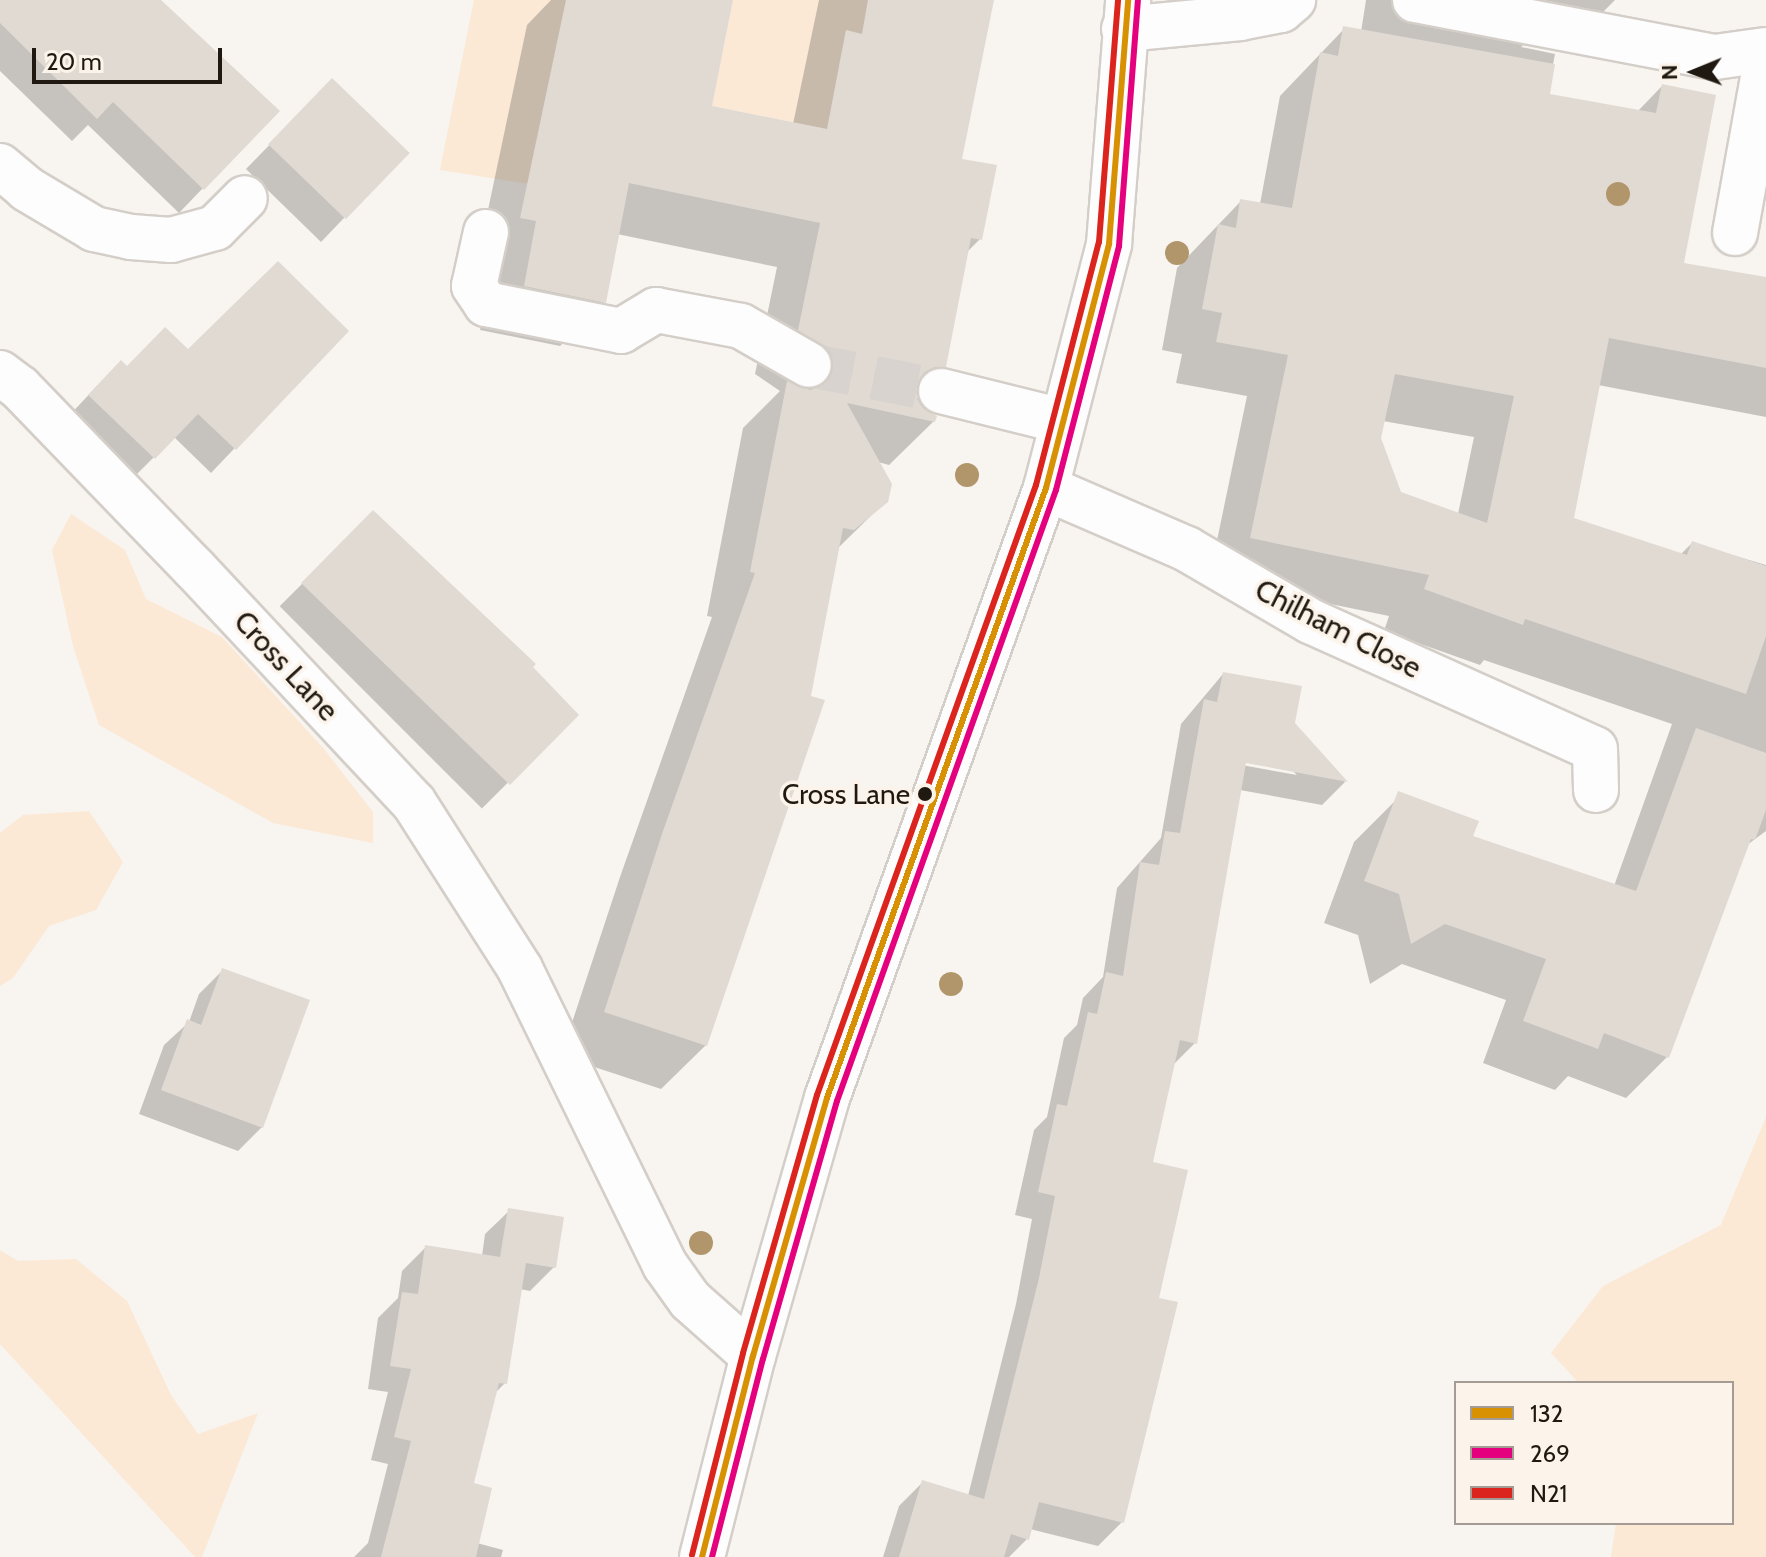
<!DOCTYPE html>
<style>
body{margin:0}
#map{position:relative;width:1766px;height:1557px;overflow:hidden;background:#f8f4ef;font-family:Cabin,sans-serif}
div>[style]{position:absolute}
.green>*{inset:0;background:#fbe9d6}
.shadow>*{inset:0;background:#0003;transform-origin:0 0}
.building>*{inset:0;background:#e0dad3;transform-origin:0 0}
.minor-tunnel>*{height:44px;margin-top:-22px;transform-origin:0;background:repeating-linear-gradient(90deg,#d8d3ce 0 44px,transparent 0 66px)}
.roads{filter:drop-shadow(2px 0 #d4cec8) drop-shadow(-2px 0 #d4cec8) drop-shadow(0 2px #d4cec8) drop-shadow(0 -2px #d4cec8)}
.minor>*{height:44px;margin:-22px;padding:0 22px;transform-origin:22px;border-radius:22px;background:#fefdfd}
.major>*{height:44px;margin:-22px;padding:0 22px;transform-origin:22px;border-radius:22px;background:#fefdfd}
.bus-1>*{height:6px;margin:-3px;padding:0 3px;transform-origin:3px;border-radius:3px;background:#d79103}
.bus-2>*{height:6px;margin:-3px;padding:0 3px;transform-origin:3px;border-radius:3px;background:#e5007d}
.bus-3>*{height:6px;margin:-3px;padding:0 3px;transform-origin:3px;border-radius:3px;background:#dc241f}
.trees>*{width:24px;height:24px;margin:-12px;border-radius:50%;background:#b1966c}
.dots>*{width:22px;height:22px;translate:-50% -50%;box-sizing:border-box;border:4px solid #fcf4eb;border-radius:50%}
span{translate:-50% -50%;white-space:nowrap;text-align:center;line-height:1.15;-webkit-text-stroke:7px #fcf4eb;paint-order:stroke}
.bus-label{font-size:28px;color:#201911}
.right{translate:-100% -50%;text-align:right}
.street-label{font-size:30px;color:#201911}
.legend{position:absolute;left:1454px;top:1381px;width:280px;height:144px;box-sizing:border-box;background:#fcf4eb;border:2px solid #a49c94;margin:0;padding:10px 14px;list-style:none;font-size:24px;color:#201911}
.legend li{display:flex;align-items:center;gap:16px;height:40px}
.legend b{width:40px;border:2px solid #a49c94}
.north{position:absolute;left:1654px;top:32px;width:80px;height:80px;-webkit-text-stroke:6px #fcf4eb;paint-order:stroke;rotate:269deg;font-size:22px;font-weight:700;line-height:32px;text-align:center;color:#201911}
.north::after{content:'';display:block;margin:auto;width:28px;height:36px;background:#201911;clip-path:polygon(50% 0,100% 100%,50% 72%,0 100%)}
.scale{position:absolute;left:32px;top:48px;width:190px;height:36px;box-sizing:border-box;border:4px solid #201911;border-top:0;padding-left:10px;font-size:24px;line-height:28px;white-space:nowrap;color:#201911;-webkit-text-stroke:6px #fcf4eb;paint-order:stroke}
</style>
<div id="map">
<div class="green">
<div style="clip-path:polygon(474px 0,566px 0,542px 113px,555px 116px,541px 186px,440px 170px)"></div>
<div style="clip-path:polygon(712px 0,868px 0,862px 34px,846px 30px,839px 64px,854px 67px,842px 132px,686px 101px,724px 47px,732px 4px)"></div>
<div style="clip-path:polygon(71px 514px,125px 550px,146px 599px,222px 637px,324px 749px,373px 812px,373px 843px,273px 823px,99px 725px,73px 646px,52px 550px)"></div>
<div style="clip-path:polygon(89px 811px,123px 862px,96px 910px,49px 926px,13px 978px,0 986px,0 833px,23px 815px)"></div>
<div style="clip-path:polygon(1766px 1117px,1766px 1557px,1611px 1557px,1616px 1523px,1732px 1523px,1732px 1383px,1579px 1383px,1551px 1353px,1603px 1286px,1721px 1225px)"></div>
<div style="clip-path:polygon(0 1250px,18px 1261px,76px 1259px,127px 1301px,171px 1395px,198px 1434px,258px 1413px,202px 1557px,195px 1557px,0 1344px)"></div>
</div>
<div class="shadow">
<div style="clip-path:polygon(0 0,127px 0,277px 111px,179px 213px,88px 125px,72px 141px,0 71px)"></div>
<div style="clip-path:polygon(551px 0,701px 0,710px 108px,793px 124px,819px 0,993px 0,959px 160px,980px 239px,966px 253px,944px 366px,915px 395px,934px 421px,889px 465px,878px 462px,886px 501px,837px 549px,706px 1045px,661px 1089px,561px 1056px,620px 877px,712px 617px,707px 616px,743px 428px,780px 391px,755px 374px,777px 267px,617px 234px,604px 302px,560px 346px,480px 330px,493px 265px,477px 262px,527px 25px)"></div>
<div style="clip-path:polygon(evenodd,1366px 0,1615px 0,1575px 40px,1535px 33px,1521px 47px,1555px 54px,1547px 96px,1637px 112px,1662px 86px,1682px 265px,1766px 279px,1766px 417px,1598px 385px,1572px 519px,1680px 555px,1692px 543px,1766px 565px,1766px 831px,1747px 845px,1667px 1057px,1626px 1098px,1568px 1076px,1555px 1090px,1483px 1063px,1506px 1000px,1402px 964px,1370px 984px,1358px 935px,1324px 923px,1354px 842px,1396px 800px,1471px 837px,1614px 886px,1672px 724px,1484px 660px,1480px 665px,1384px 631px,1389px 616px,1209px 579px,1247px 396px,1176px 383px,1182px 354px,1162px 350px,1177px 268px,1241px 201px,1260px 204px,1280px 96px,1344px 29px,1361px 32px,1366px 0,1383px 421px,1474px 437px,1458px 514px,1400px 493px,1379px 438px,1383px 421px)"></div>
<div style="clip-path:polygon(332px 81px,344px 218px,321px 242px,246px 169px)"></div>
<div style="clip-path:polygon(346px 331px,211px 473px,174px 437px,130px 481px,65px 420px,97px 386px,127px 368px,188px 352px)"></div>
<div style="left:373px;top:513px;width:286px;height:132px;rotate:45deg"></div>
<div style="clip-path:polygon(evenodd,1223px 674px,1293px 724px,1345px 782px,1322px 805px,1240px 790px,1195px 1043px,1172px 1066px,1150px 1163px,1157px 1299px,1122px 1522px,1098px 1546px,1030px 1529px,1027px 1539px,1009px 1557px,883px 1557px,899px 1506px,923px 1482px,968px 1496px,1016px 1304px,1032px 1219px,1015px 1215px,1034px 1130px,1047px 1117px,1064px 1038px,1077px 1025px,1083px 998px,1103px 977px,1117px 888px,1161px 838px,1181px 724px,1223px 674px,1237px 760px,1292px 770px,1297px 775px,1236px 764px,1237px 760px)"></div>
<div style="clip-path:polygon(223px 970px,262px 1127px,238px 1151px,139px 1114px,164px 1045px,189px 1022px,199px 994px)"></div>
<div style="clip-path:polygon(509px 1211px,554px 1267px,530px 1291px,520px 1289px,505px 1383px,494px 1394px,471px 1484px,477px 1543px,503px 1550px,501px 1557px,354px 1557px,368px 1543px,388px 1464px,371px 1460px,388px 1392px,368px 1389px,378px 1318px,398px 1298px,402px 1271px,426px 1247px,482px 1256px,485px 1234px)"></div>
</div>
<div class="building">
<div style="clip-path:polygon(0 0,161px 0,280px 111px,204px 190px,113px 102px,97px 119px,0 23px)"></div>
<div style="clip-path:polygon(566px 0,733px 0,712px 106px,827px 129px,846px 30px,862px 34px,868px 0,994px 0,962px 159px,997px 165px,982px 240px,971px 238px,946px 367px,935px 367px,924px 373px,917px 386px,917px 399px,924px 409px,937px 416px,935px 422px,847px 403px,892px 484px,888px 502px,854px 530px,843px 528px,811px 696px,825px 700px,707px 1046px,604px 1012px,663px 831px,755px 573px,750px 572px,787px 381px,810px 390px,822px 386px,831px 377px,834px 364px,830px 352px,798px 330px,820px 223px,629px 183px,606px 303px,524px 286px,536px 221px,520px 218px)"></div>
<div style="clip-path:polygon(evenodd,1343px 26px,1555px 64px,1550px 94px,1656px 113px,1662px 84px,1716px 95px,1684px 263px,1766px 277px,1766px 368px,1609px 338px,1574px 518px,1687px 555px,1692px 541px,1766px 566px,1766px 636px,1746px 694px,1525px 619px,1523px 625px,1424px 589px,1429px 575px,1250px 538px,1288px 355px,1216px 342px,1222px 313px,1202px 309px,1218px 224px,1236px 228px,1240px 199px,1292px 208px,1320px 52px,1338px 56px,1343px 26px,1395px 374px,1514px 396px,1487px 523px,1401px 492px,1381px 438px,1395px 374px)"></div>
<div style="left:332px;top:78px;width:108px;height:92px;rotate:44deg"></div>
<div style="clip-path:polygon(278px 261px,349px 331px,236px 450px,198px 414px,155px 459px,88px 395px,121px 360px,127px 366px,165px 327px,188px 349px)"></div>
<div style="clip-path:polygon(373px 510px,536px 664px,533px 667px,579px 715px,510px 785px,301px 583px)"></div>
<div style="clip-path:polygon(1223px 672px,1302px 686px,1295px 723px,1348px 782px,1246px 763px,1197px 1044px,1180px 1040px,1153px 1162px,1188px 1170px,1159px 1298px,1178px 1302px,1124px 1523px,1039px 1502px,1029px 1540px,1011px 1534px,1004px 1557px,899px 1557px,922px 1480px,984px 1499px,1039px 1278px,1055px 1196px,1038px 1192px,1057px 1104px,1067px 1106px,1088px 1012px,1097px 1014px,1106px 972px,1123px 976px,1140px 862px,1159px 865px,1165px 831px,1180px 833px,1204px 699px,1217px 702px)"></div>
<div style="clip-path:polygon(1696px 728px,1766px 753px,1766px 810px,1755px 840px,1751px 839px,1669px 1058px,1604px 1033px,1598px 1049px,1523px 1021px,1546px 959px,1445px 924px,1411px 944px,1399px 894px,1364px 881px,1398px 791px,1479px 821px,1473px 836px,1636px 891px)"></div>
<div style="clip-path:polygon(222px 968px,310px 1000px,263px 1128px,161px 1090px,187px 1019px,201px 1025px)"></div>
<div style="clip-path:polygon(508px 1208px,564px 1217px,556px 1268px,526px 1263px,507px 1384px,499px 1383px,474px 1483px,492px 1488px,476px 1557px,381px 1557px,411px 1441px,394px 1437px,411px 1369px,390px 1366px,402px 1292px,418px 1294px,425px 1245px,500px 1257px)"></div>
</div>
<div class="minor-tunnel">
<div style="left:809px;top:365px;width:135px;rotate:11.1deg"></div>
</div>
<div class="roads">
<div class="minor">
<div style="left:1415px;top:0;width:305px;rotate:10.8deg"></div>
<div style="left:1715px;top:57px;width:51px;rotate:-7.8deg"></div>
<div style="left:1124px;top:29px;width:117px;rotate:-5.4deg"></div>
<div style="left:1240px;top:18px;width:42px;rotate:-11deg"></div>
<div style="left:1281px;top:10px;width:16px;rotate:-40deg"></div>
<div style="left:0;top:166px;width:35px;rotate:40deg"></div>
<div style="left:27px;top:189px;width:78px;rotate:30.8deg"></div>
<div style="left:94px;top:229px;width:38px;rotate:12deg"></div>
<div style="left:131px;top:237px;width:40px;rotate:4.3deg"></div>
<div style="left:171px;top:240px;width:46px;rotate:-15.3deg"></div>
<div style="left:215px;top:228px;width:42px;rotate:-45deg"></div>
<div style="left:486px;top:232px;width:55px;rotate:102.5deg"></div>
<div style="left:474px;top:286px;width:22px;rotate:56deg"></div>
<div style="left:486px;top:304px;width:138px;rotate:11.3deg"></div>
<div style="left:621px;top:331px;width:41px;rotate:-31deg"></div>
<div style="left:656px;top:310px;width:86px;rotate:10.7deg"></div>
<div style="left:741px;top:326px;width:78px;rotate:29.8deg"></div>
<div style="left:1735px;top:233px;width:176px;rotate:-79.8deg"></div>
<div style="left:0;top:373px;width:25px;rotate:37deg"></div>
<div style="left:20px;top:388px;width:252px;rotate:46deg"></div>
<div style="left:195px;top:569px;width:320px;rotate:46.9deg"></div>
<div style="left:414px;top:803px;width:197px;rotate:57.4deg"></div>
<div style="left:520px;top:969px;width:330px;rotate:63.9deg"></div>
<div style="left:665px;top:1265px;width:43px;rotate:54.5deg"></div>
<div style="left:690px;top:1300px;width:84px;rotate:41.6deg"></div>
<div style="left:941px;top:391px;width:125px;rotate:13.9deg"></div>
<div style="left:1046px;top:488px;width:154px;rotate:23.4deg"></div>
<div style="left:1187px;top:549px;width:143px;rotate:30.3deg"></div>
<div style="left:1310px;top:621px;width:312px;rotate:24.2deg"></div>
<div style="left:1595px;top:749px;width:41px;rotate:88.6deg"></div>
</div>
<div class="major">
<div style="left:702px;top:1557px;width:207px;rotate:-75.8deg"></div>
<div style="left:753px;top:1356px;width:268px;rotate:-74deg"></div>
<div style="left:827px;top:1098px;width:648px;rotate:-70.25deg"></div>
<div style="left:1046px;top:488px;width:252px;rotate:-75.5deg"></div>
<div style="left:1109px;top:244px;width:245px;rotate:-85.5deg"></div>
</div>
</div>
<div class="bus-1">
<div style="left:702px;top:1557px;width:207px;rotate:-75.8deg"></div>
<div style="left:753px;top:1356px;width:268px;rotate:-74deg"></div>
<div style="left:827px;top:1098px;width:648px;rotate:-70.25deg"></div>
<div style="left:1046px;top:488px;width:252px;rotate:-75.5deg"></div>
<div style="left:1109px;top:244px;width:245px;rotate:-85.5deg"></div>
</div>
<div class="bus-2">
<div style="left:712px;top:1557px;width:204px;rotate:-75.6deg"></div>
<div style="left:763px;top:1359px;width:268px;rotate:-74deg"></div>
<div style="left:837px;top:1101px;width:649px;rotate:-70.28deg"></div>
<div style="left:1056px;top:490px;width:252px;rotate:-75.5deg"></div>
<div style="left:1119px;top:246px;width:246px;rotate:-85.6deg"></div>
</div>
<div class="bus-3">
<div style="left:692px;top:1555px;width:208px;rotate:-75.8deg"></div>
<div style="left:743px;top:1353px;width:268px;rotate:-74deg"></div>
<div style="left:817px;top:1095px;width:648px;rotate:-70.25deg"></div>
<div style="left:1036px;top:485px;width:251px;rotate:-75.5deg"></div>
<div style="left:1099px;top:242px;width:243px;rotate:-85.5deg"></div>
</div>
<div class="trees">
<div style="left:1618px;top:194px"></div>
<div style="left:1177px;top:253px"></div>
<div style="left:967px;top:475px"></div>
<div style="left:951px;top:984px"></div>
<div style="left:701px;top:1243px"></div>
</div>
<div class="dots">
<div style="left:925px;top:794px;background:#201911"></div>
</div>
<div class="bus-label">
<span class="right" style="left:910px;top:794px">Cross Lane</span>
</div>
<div class="street-label">
<span style="left:1338px;top:629px;rotate:27deg">Chilham Close</span>
<span style="left:286px;top:666px;rotate:47deg">Cross Lane</span>
</div>
<ul class="legend">
<li><b style="height:10px;background:#d79103"></b>132</li>
<li><b style="height:10px;background:#e5007d"></b>269</li>
<li><b style="height:10px;background:#dc241f"></b>N21</li>
</ul>
<div class="north">N</div>
<div class="scale">20 m</div>
</div>
